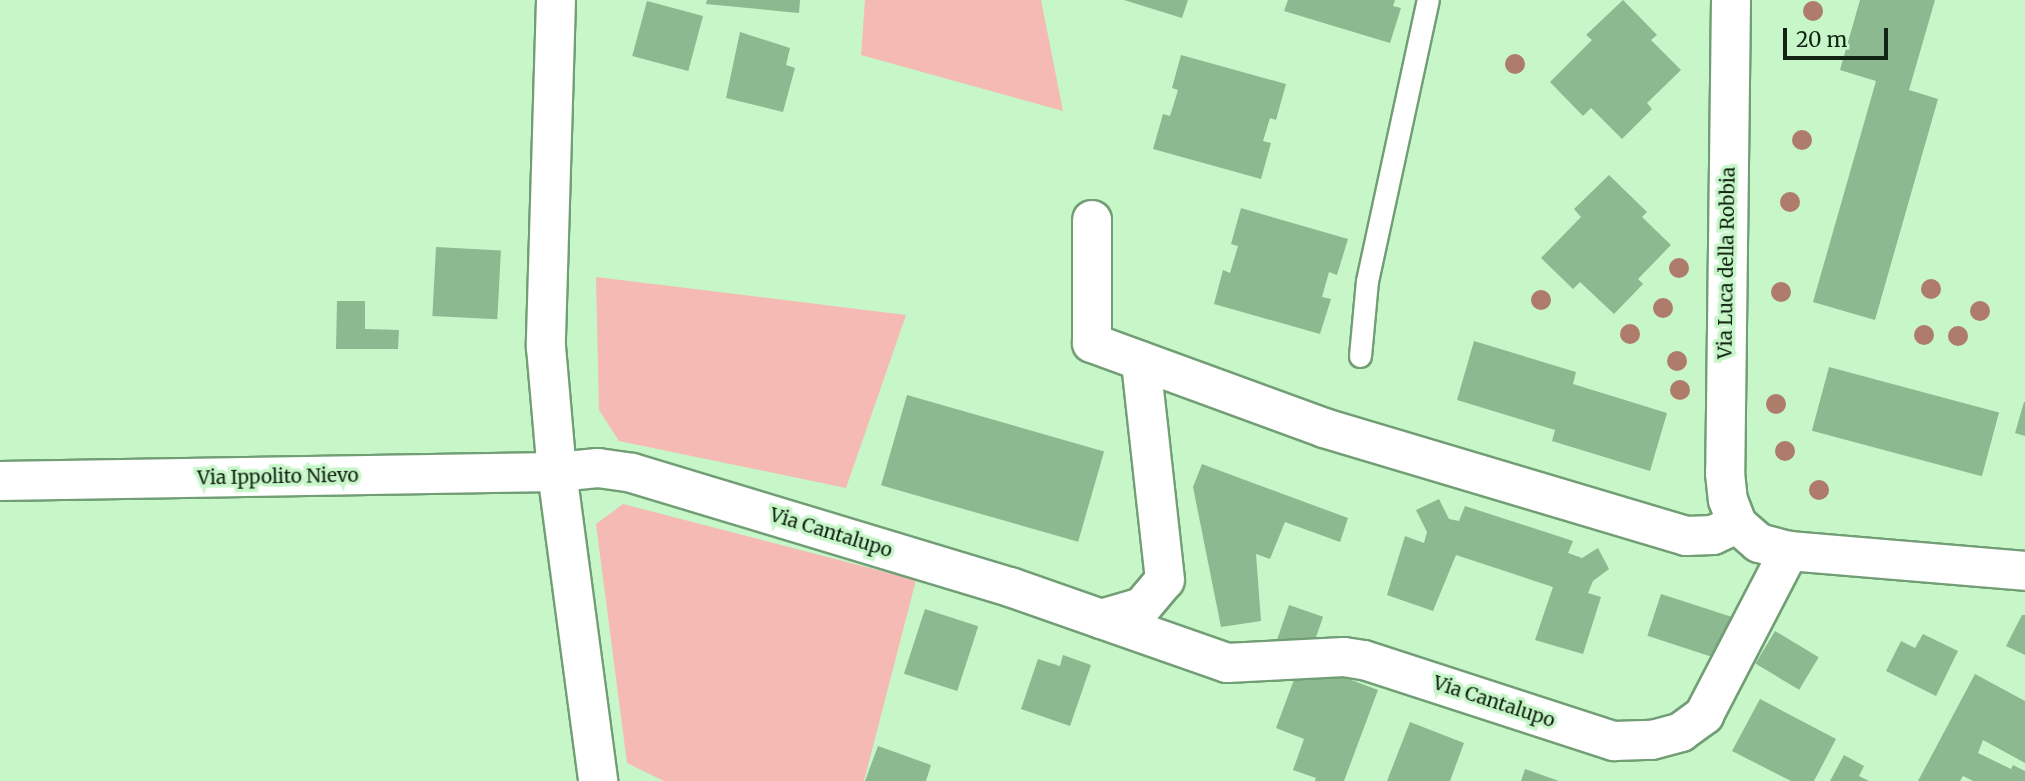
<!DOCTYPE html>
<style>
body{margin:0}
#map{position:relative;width:2025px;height:781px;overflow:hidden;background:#c7f6c9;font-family:Merriweather,serif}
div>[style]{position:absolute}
.green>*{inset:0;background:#f4bab3}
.building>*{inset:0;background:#8cb98f;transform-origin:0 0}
.roads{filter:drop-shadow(2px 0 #729e75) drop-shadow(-2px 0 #729e75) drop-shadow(0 2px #729e75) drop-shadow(0 -2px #729e75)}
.service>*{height:21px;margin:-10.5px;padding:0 10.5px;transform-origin:10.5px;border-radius:10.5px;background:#fff}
.minor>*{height:38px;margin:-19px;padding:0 19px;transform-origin:19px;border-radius:19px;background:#fff}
.trees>*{width:20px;height:20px;margin:-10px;border-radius:50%;background:#af7b6a}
span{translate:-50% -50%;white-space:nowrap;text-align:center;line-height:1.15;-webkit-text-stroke:7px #c7f6c9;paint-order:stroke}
.street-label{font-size:19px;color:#122313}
.scale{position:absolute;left:1783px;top:28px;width:105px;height:32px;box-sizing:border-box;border:4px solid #122313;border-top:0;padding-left:9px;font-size:21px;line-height:24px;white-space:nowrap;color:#122313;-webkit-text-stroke:5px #c7f6c9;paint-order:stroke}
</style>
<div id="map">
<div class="green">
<div style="clip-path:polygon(865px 0,1041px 0,1063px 111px,861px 55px)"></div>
<div style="clip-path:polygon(596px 277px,906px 315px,846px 488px,619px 441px,599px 410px)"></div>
<div style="clip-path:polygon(623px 504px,916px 580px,864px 781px,664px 781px,627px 763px,596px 524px)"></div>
</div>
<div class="building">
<div style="clip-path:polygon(707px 0,800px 0,799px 13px,706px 4px)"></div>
<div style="clip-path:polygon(1124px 0,1188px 0,1182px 18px)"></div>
<div style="clip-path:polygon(1288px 0,1395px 0,1393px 6px,1401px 8px,1390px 43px,1284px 11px)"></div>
<div style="clip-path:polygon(1623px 0,1657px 35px,1651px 40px,1681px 70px,1647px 103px,1652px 109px,1622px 139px,1591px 108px,1583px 116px,1550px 82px,1592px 40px,1586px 35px)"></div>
<div style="clip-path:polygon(1860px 0,1935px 0,1909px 90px,1938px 99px,1875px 320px,1813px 302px,1876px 81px,1840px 70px)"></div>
<div style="left:647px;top:1px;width:58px;height:57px;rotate:15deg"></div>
<div style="clip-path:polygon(740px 32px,790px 48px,786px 65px,795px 68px,783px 112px,726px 98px)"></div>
<div style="clip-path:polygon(1181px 55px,1286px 84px,1276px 120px,1270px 118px,1263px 141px,1271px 143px,1261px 179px,1153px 149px,1163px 114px,1170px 116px,1178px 90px,1172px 88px)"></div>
<div style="clip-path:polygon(1609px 175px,1647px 212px,1642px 217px,1671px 245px,1638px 279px,1643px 284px,1614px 314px,1580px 282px,1573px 289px,1541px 258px,1581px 217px,1574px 209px)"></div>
<div style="clip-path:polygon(1241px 208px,1348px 239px,1337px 275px,1329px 272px,1322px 297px,1331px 299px,1320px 334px,1214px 304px,1223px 270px,1230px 273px,1238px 246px,1231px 244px)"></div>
<div style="left:436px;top:247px;width:65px;height:69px;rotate:3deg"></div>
<div style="clip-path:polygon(337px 301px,365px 301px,365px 329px,399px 330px,398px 349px,336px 349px)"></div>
<div style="clip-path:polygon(1474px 341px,1576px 372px,1573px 384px,1667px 413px,1650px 471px,1552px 441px,1555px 430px,1457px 400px)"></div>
<div style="left:1829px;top:367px;width:176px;height:66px;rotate:15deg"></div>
<div style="left:907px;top:395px;width:205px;height:94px;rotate:16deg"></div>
<div style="clip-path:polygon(2024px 402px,2025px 402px,2025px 436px,2015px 433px)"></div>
<div style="clip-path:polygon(1202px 464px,1348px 518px,1340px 542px,1285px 522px,1270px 559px,1256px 554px,1261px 621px,1221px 627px,1193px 487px)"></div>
<div style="clip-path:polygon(1439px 499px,1449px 519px,1459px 521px,1465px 506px,1573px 541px,1568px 553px,1582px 558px,1598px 548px,1609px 569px,1593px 581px,1588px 593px,1601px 597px,1583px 654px,1535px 640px,1553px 587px,1456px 555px,1433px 611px,1387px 595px,1405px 536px,1424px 543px,1427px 532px,1416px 510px)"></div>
<div style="left:1661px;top:594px;width:82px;height:44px;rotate:18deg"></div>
<div style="left:1289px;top:605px;width:36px;height:41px;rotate:19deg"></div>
<div style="left:925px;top:609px;width:56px;height:68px;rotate:18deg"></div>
<div style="clip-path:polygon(2022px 615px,2025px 615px,2025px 655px,2006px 646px)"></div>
<div style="left:1775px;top:631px;width:51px;height:38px;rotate:31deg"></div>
<div style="clip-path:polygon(1923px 634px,1958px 651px,1936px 696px,1886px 671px,1901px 641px,1915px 648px)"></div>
<div style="clip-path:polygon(1063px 655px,1091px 665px,1070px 726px,1021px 709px,1038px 659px,1060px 666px)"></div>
<div style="clip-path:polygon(1301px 661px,1378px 690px,1344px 781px,1315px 781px,1316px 778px,1293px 770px,1304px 739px,1276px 728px)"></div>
<div style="clip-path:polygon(1975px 674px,2025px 701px,2025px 763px,1983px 740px,1978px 753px,2011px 769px,2013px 765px,2025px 771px,2025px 781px,1973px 781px,1963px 776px,1960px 781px,1918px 781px)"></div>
<div style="clip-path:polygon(1760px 699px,1836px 739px,1814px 781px,1791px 781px,1732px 751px)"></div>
<div style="clip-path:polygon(1410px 722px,1464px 743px,1450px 781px,1387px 781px)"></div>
<div style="clip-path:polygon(878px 746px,931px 765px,926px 781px,865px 781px)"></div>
<div style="clip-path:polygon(1844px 755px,1864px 766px,1859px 776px,1869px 781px,1830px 781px)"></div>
<div style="clip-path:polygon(1525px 769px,1559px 781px,1521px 781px)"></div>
</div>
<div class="roads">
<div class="service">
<div style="left:1360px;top:356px;width:75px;rotate:-84.7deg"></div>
<div style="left:1367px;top:281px;width:288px;rotate:-77.8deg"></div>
</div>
<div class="minor">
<div style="left:556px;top:0;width:347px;rotate:91.7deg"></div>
<div style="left:546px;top:347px;width:125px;rotate:85deg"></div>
<div style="left:557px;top:472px;width:312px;rotate:82.4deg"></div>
<div style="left:1731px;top:0;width:473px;rotate:90.7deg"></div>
<div style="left:1725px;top:473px;width:27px;rotate:84deg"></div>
<div style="left:1728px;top:500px;width:26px;rotate:69deg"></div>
<div style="left:1737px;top:524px;width:29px;rotate:41deg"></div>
<div style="left:1759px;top:543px;width:31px;rotate:15deg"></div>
<div style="left:1789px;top:551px;width:237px;rotate:4.8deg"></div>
<div style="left:1092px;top:220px;width:123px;rotate:90deg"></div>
<div style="left:1092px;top:343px;width:247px;rotate:20.1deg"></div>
<div style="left:1324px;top:428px;width:378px;rotate:16.6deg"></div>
<div style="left:1686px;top:536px;width:27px;rotate:-2deg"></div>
<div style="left:1713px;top:535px;width:26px;rotate:-25deg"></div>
<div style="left:0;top:481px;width:557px;rotate:-0.93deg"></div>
<div style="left:557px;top:472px;width:41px;rotate:-5.6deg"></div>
<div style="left:598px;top:468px;width:34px;rotate:8deg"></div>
<div style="left:632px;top:473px;width:395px;rotate:16.8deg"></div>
<div style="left:1010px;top:587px;width:230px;rotate:19.3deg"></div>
<div style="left:1227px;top:663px;width:117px;rotate:-2.9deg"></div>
<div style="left:1344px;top:657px;width:20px;rotate:9deg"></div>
<div style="left:1364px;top:660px;width:263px;rotate:18deg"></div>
<div style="left:1614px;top:741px;width:38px;rotate:-2deg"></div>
<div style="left:1652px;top:740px;width:30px;rotate:-15deg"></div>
<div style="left:1681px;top:732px;width:29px;rotate:-36deg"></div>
<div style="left:1704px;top:715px;width:185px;rotate:-62.6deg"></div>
<div style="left:1101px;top:619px;width:43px;rotate:-16.3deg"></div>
<div style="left:1142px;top:607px;width:35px;rotate:-50deg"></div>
<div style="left:1165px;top:580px;width:220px;rotate:-96.3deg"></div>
</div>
</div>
<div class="trees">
<div style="left:1813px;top:11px"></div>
<div style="left:1515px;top:64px"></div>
<div style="left:1802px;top:140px"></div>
<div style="left:1790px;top:202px"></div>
<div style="left:1679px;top:268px"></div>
<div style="left:1931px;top:289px"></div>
<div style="left:1781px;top:292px"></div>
<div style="left:1541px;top:300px"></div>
<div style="left:1663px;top:308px"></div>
<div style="left:1980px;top:311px"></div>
<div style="left:1630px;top:334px"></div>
<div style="left:1924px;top:335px"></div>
<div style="left:1958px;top:336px"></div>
<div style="left:1677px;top:361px"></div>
<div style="left:1680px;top:390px"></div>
<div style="left:1776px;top:404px"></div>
<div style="left:1785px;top:451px"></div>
<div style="left:1819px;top:490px"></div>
</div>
<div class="street-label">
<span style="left:1727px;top:263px;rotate:-89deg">Via Luca della Robbia</span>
<span style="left:278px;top:477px;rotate:-1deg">Via Ippolito Nievo</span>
<span style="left:831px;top:533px;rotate:17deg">Via Cantalupo</span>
<span style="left:1494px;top:702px;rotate:18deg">Via Cantalupo</span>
</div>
<div class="scale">20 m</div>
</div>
